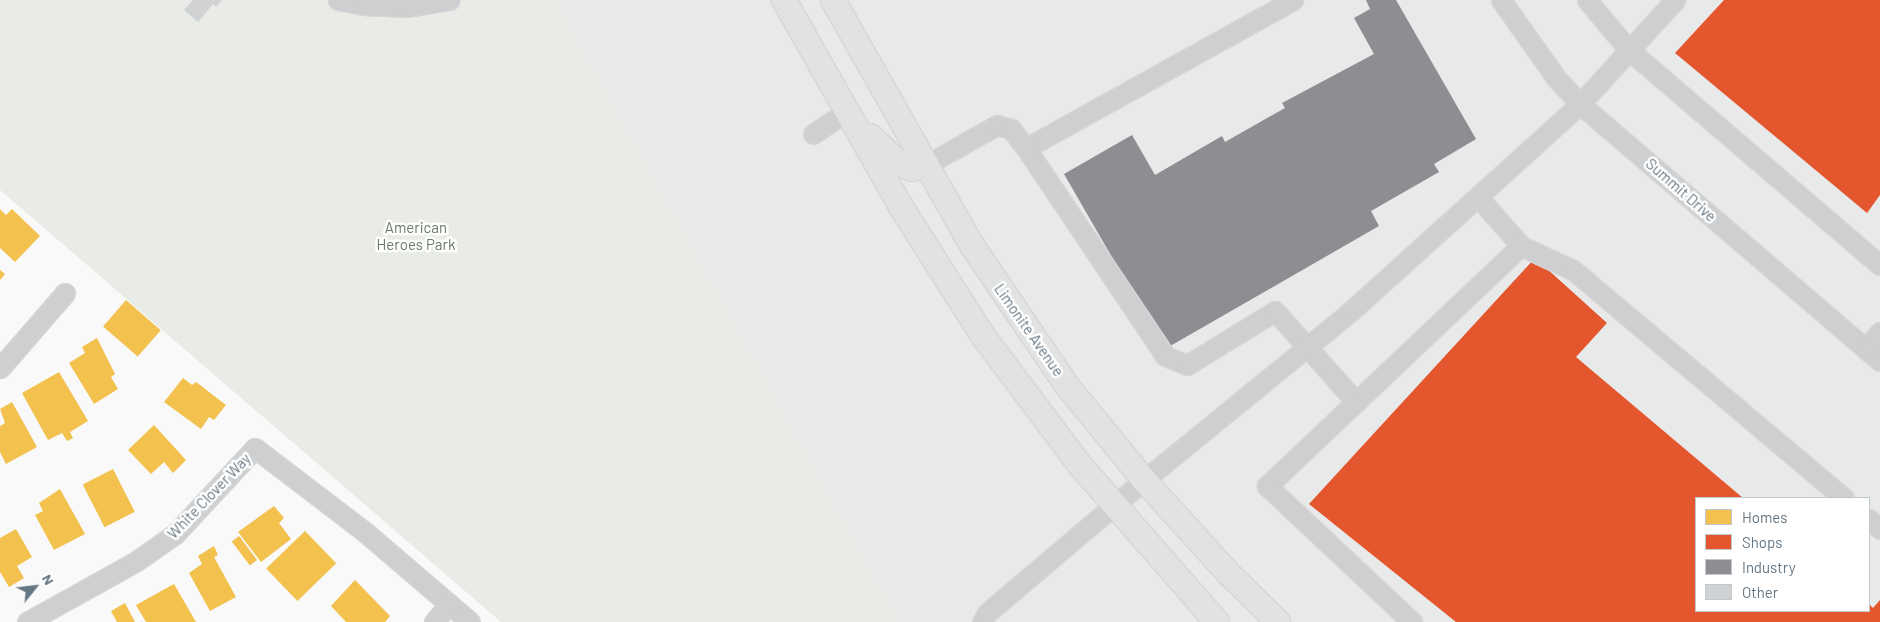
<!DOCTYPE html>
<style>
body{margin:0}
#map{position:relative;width:1880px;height:622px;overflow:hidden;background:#f9f9f9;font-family:Barlow,sans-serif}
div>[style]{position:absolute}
.built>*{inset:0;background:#e8e9e9}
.green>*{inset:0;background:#e8ebe6}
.homes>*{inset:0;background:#f2c14e;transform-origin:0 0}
.shops>*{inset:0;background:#e4572e}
.industry>*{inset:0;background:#8d8d92}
.building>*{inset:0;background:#d0d2d3}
.roads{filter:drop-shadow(1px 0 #d5d6d7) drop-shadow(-1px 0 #d5d6d7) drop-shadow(0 1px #d5d6d7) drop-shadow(0 -1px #d5d6d7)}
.minor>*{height:19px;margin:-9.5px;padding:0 9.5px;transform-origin:9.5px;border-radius:9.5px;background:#cecfd0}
.major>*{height:24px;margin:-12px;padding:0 12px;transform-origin:12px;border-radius:12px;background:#e1e2e2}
span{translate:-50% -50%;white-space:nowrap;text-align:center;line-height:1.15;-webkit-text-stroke:5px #fff;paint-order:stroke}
.street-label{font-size:15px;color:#657683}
.park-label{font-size:15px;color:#687a64}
.legend{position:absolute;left:1695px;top:497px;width:175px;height:115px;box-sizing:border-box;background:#fff;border:1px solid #c1c8cd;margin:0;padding:6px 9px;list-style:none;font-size:15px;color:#657683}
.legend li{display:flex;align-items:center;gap:10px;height:25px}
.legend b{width:25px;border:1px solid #c1c8cd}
.north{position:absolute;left:10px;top:562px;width:50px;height:50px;-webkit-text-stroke:4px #fff;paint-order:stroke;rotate:61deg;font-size:14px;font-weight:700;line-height:20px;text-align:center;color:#657683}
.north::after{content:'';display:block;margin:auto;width:18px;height:22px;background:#657683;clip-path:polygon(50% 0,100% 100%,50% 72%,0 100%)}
</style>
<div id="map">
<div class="built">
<div style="clip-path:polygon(evenodd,555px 0,1880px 0,1880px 622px,899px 622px,555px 0,1696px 498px,1869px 498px,1869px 611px,1696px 611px,1696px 498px)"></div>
</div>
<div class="green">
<div style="clip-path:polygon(0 0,555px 0,899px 622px,501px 622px,0 190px)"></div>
</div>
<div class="homes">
<div style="clip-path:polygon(0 209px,6px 215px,12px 209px,40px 236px,15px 262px,0 248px)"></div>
<div style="clip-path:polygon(0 270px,5px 274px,0 280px)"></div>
<div style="left:126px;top:300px;width:46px;height:35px;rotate:41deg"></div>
<div style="clip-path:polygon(97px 338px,115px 374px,111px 377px,118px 389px,94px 404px,69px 363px,85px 353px,82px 347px)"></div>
<div style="clip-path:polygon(59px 372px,88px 421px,70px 432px,73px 438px,67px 441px,62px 433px,48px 440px,22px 393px)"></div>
<div style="clip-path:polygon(183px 378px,192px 385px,196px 382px,226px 405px,214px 420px,209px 417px,201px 429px,164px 402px)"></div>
<div style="clip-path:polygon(12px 402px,37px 447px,6px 464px,0 452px,0 426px,5px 423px,0 409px)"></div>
<div style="clip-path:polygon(154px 425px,186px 460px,173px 473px,164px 462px,151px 474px,128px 450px)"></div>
<div style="left:113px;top:469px;width:48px;height:34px;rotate:63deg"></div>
<div style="clip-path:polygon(60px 489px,85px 534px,54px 550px,35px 515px,43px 511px,39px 503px)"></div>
<div style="clip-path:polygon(274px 506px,284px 518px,279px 523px,291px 539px,261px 562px,238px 532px)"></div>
<div style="clip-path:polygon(16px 529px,32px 557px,17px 566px,24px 578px,9px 587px,0 572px,0 538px)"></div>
<div style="left:305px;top:531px;width:45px;height:54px;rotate:46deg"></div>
<div style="left:239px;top:536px;width:30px;height:9px;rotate:53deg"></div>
<div style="clip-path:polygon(214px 546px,218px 555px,214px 557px,236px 597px,210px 611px,189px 573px,202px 564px,198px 556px)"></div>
<div style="clip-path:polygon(355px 580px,390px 616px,385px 622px,346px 622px,331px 606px)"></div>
<div style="clip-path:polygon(174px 584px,196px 622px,146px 622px,136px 605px)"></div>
<div style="clip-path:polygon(125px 603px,135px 622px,117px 622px,111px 611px)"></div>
</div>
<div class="shops">
<div style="clip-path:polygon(1724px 0,1880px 0,1880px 195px,1867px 213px,1675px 53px)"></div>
<div style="clip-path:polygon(1535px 258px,1607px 323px,1576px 357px,1743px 498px,1696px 498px,1696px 611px,1869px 611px,1869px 604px,1873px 608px,1880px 600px,1880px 622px,1456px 622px,1309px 504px)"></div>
</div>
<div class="industry">
<div style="clip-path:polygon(1366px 0,1396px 0,1476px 139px,1434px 164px,1439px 172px,1371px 211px,1379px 226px,1165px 349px,1064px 174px,1132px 135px,1155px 175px,1222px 136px,1225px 142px,1285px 108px,1282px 103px,1374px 54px,1354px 18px,1370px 9px)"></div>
</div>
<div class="building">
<div style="clip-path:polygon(193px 0,222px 0,216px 7px,213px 4px,198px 22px,184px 10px)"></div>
</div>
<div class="roads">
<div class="minor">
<div style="left:338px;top:0;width:25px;rotate:11deg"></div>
<div style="left:363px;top:5px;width:45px;rotate:2.5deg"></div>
<div style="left:408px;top:7px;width:42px;rotate:-9.7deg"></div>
<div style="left:1293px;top:0;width:305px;rotate:151deg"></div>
<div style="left:1026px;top:148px;width:250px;rotate:56.2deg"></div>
<div style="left:1165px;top:356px;width:24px;rotate:22deg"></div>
<div style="left:1187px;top:365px;width:103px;rotate:-31.5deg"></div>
<div style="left:1275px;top:311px;width:122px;rotate:48.3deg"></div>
<div style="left:1501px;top:0;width:97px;rotate:54.7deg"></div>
<div style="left:1557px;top:79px;width:34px;rotate:47deg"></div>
<div style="left:1580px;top:104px;width:395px;rotate:40.6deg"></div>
<div style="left:1587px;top:0;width:65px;rotate:50deg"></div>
<div style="left:1629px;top:50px;width:330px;rotate:40.6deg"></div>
<div style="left:813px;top:134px;width:41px;rotate:-34.1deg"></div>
<div style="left:926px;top:165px;width:81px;rotate:-29.4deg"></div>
<div style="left:997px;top:125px;width:15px;rotate:16deg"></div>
<div style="left:1011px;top:129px;width:24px;rotate:52deg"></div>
<div style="left:1478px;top:197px;width:65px;rotate:48.7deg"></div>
<div style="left:1521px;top:246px;width:57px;rotate:24.8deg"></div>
<div style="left:1573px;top:270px;width:354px;rotate:40.1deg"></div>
<div style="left:1866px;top:349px;width:22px;rotate:-51deg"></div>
<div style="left:0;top:368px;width:99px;rotate:-49.1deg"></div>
<div style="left:1869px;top:519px;width:15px;rotate:42deg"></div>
<div style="left:27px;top:622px;width:124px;rotate:-29.1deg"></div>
<div style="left:135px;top:562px;width:49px;rotate:-35deg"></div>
<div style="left:175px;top:534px;width:117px;rotate:-47.1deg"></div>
<div style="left:255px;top:448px;width:138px;rotate:37.4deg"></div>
<div style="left:365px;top:532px;width:138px;rotate:40.6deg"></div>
<div style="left:434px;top:622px;width:23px;rotate:-50deg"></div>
<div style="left:982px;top:622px;width:10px;rotate:-61deg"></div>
<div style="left:987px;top:613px;width:206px;rotate:-40.3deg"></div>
<div style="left:1144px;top:480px;width:267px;rotate:-39.2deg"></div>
<div style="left:1351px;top:311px;width:309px;rotate:-42.1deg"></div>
<div style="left:1580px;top:104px;width:141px;rotate:-47.6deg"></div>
<div style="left:1412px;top:622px;width:199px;rotate:-136.8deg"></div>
<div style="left:1267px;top:486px;width:349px;rotate:-43.4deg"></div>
</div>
<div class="major">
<div style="left:784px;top:0;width:241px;rotate:60.5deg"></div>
<div style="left:903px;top:210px;width:149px;rotate:57.6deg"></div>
<div style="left:983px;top:336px;width:160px;rotate:53.1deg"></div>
<div style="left:1079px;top:464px;width:210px;rotate:48.9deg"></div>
<div style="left:833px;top:0;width:280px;rotate:60.5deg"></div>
<div style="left:971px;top:244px;width:173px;rotate:55.9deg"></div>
<div style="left:1068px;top:387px;width:120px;rotate:50.7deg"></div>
<div style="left:1144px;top:480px;width:127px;rotate:47.9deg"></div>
<div style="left:1229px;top:574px;width:69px;rotate:44.4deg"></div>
<div style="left:870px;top:136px;width:41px;rotate:43deg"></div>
<div style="left:900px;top:164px;width:13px;rotate:23deg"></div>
<div style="left:912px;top:169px;width:15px;rotate:-16deg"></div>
</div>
</div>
<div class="street-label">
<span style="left:1681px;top:190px;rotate:41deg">Summit Drive</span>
<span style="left:1029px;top:330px;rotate:55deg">Limonite Avenue</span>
<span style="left:209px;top:496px;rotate:-46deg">White Clover Way</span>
</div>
<div class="park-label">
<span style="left:416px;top:236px">American<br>Heroes Park</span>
</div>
<ul class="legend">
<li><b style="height:14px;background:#f2c14e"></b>Homes</li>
<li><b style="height:14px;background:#e4572e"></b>Shops</li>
<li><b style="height:14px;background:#8d8d92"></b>Industry</li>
<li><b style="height:14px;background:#d0d2d3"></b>Other</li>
</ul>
<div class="north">N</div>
</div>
